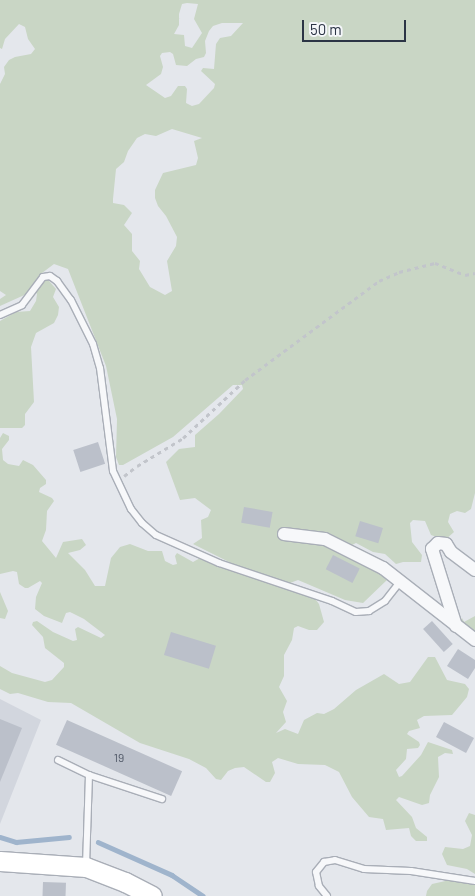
<!DOCTYPE html>
<style>
body{margin:0}
#map{position:relative;width:475px;height:896px;overflow:hidden;background:#e4e7ec;font-family:Barlow,sans-serif}
div>[style]{position:absolute}
.built>*{inset:0;background:#d2d6de}
.green>*{inset:0;background:#c9d6c5}
.stream>*{height:4.5px;margin:-2.25px;padding:0 2.25px;transform-origin:2.25px;border-radius:2.25px;background:#9fb4cc}
.building>*{inset:0;background:#bbc0ca;transform-origin:0 0}
.path>*{height:2.5px;margin-top:-1.25px;transform-origin:0;background:repeating-linear-gradient(90deg,#c2c5cb 0 4px,transparent 0 8px)}
.roads{filter:drop-shadow(1px 0 #a9aeb7) drop-shadow(-1px 0 #a9aeb7) drop-shadow(0 1px #a9aeb7) drop-shadow(0 -1px #a9aeb7)}
.lane>*{height:6px;margin:-3px;padding:0 3px;transform-origin:3px;border-radius:3px;background:#f7f8fa}
.street>*{height:12px;margin:-6px;padding:0 6px;transform-origin:6px;border-radius:6px;background:#f7f8fa}
.secondary>*{height:19px;margin:-9.5px;padding:0 9.5px;transform-origin:9.5px;border-radius:9.5px;background:#fff}
span{translate:-50% -50%;white-space:nowrap;text-align:center;line-height:1.15;-webkit-text-stroke:4px #f4f6f9;paint-order:stroke}
.number-label{font-size:12px;color:#4f5766}
.number-label span{-webkit-text-stroke-width:0}
.scale{position:absolute;left:302px;top:20px;width:104px;height:22px;box-sizing:border-box;border:2px solid #2b3445;border-top:0;padding-left:6px;font-size:15px;line-height:18px;white-space:nowrap;color:#2b3445;-webkit-text-stroke:4px #f4f6f9;paint-order:stroke}
</style>
<div id="map">
<div class="built">
<div style="clip-path:polygon(0 699px,41px 720px,0 824px)"></div>
</div>
<div class="green">
<div style="clip-path:polygon(evenodd,0 0,475px 0,475px 493px,471px 509px,465px 513px,457px 511px,450px 514px,448px 522px,454px 532px,445px 540px,431px 535px,425px 521px,413px 520px,410px 523px,412px 542px,422px 555px,421px 562px,403px 562px,396px 564px,385px 554px,373px 552px,356px 543px,352px 545px,353px 550px,388px 579px,363px 603px,345px 600px,298px 580px,290px 583px,292px 587px,312px 595px,319px 604px,324px 622px,317px 630px,309px 630px,298px 626px,294px 628px,292px 640px,284px 655px,284px 676px,279px 687px,287px 701px,283px 712px,286px 722px,276px 733px,285px 729px,298px 734px,304px 720px,317px 713px,324px 714px,334px 709px,356px 690px,384px 674px,399px 684px,410px 682px,428px 657px,435px 657px,447px 680px,465px 684px,469px 689px,467px 697px,452px 715px,424px 716px,417px 720px,420px 728px,409px 731px,407px 734px,419px 742px,420px 745px,418px 748px,407px 749px,406px 759px,396px 770px,399px 777px,402px 776px,421px 755px,428px 742px,452px 750px,453px 754px,445px 753px,438px 757px,439px 777px,430px 795px,429px 803px,422px 805px,399px 797px,396px 800px,412px 817px,416px 828px,427px 837px,427px 841px,416px 841px,411px 836px,409px 828px,386px 830px,383px 819px,369px 817px,352px 797px,339px 772px,325px 765px,298px 764px,278px 758px,272px 762px,275px 773px,270px 782px,266px 782px,244px 767px,235px 768px,228px 771px,221px 780px,216px 779px,206px 768px,189px 759px,140px 743px,71px 703px,48px 702px,18px 693px,10px 694px,0 689px,0 666px,12px 673px,45px 682px,52px 680px,64px 667px,64px 663px,45px 648px,43px 637px,32px 625px,33px 622px,37px 621px,53px 632px,73px 641px,77px 640px,75px 629px,78px 627px,101px 638px,105px 635px,84px 619px,70px 612px,66px 613px,62px 623px,44px 616px,35px 609px,36px 597px,42px 583px,40px 581px,28px 588px,25px 588px,19px 584px,17px 572px,13px 571px,0 574px,0 438px,3px 433px,9px 436px,9px 440px,2px 449px,3px 460px,8px 464px,19px 466px,23px 460px,33px 465px,46px 480px,46px 484px,40px 488px,39px 492px,52px 498px,54px 501px,47px 511px,46px 530px,42px 541px,56px 558px,63px 542px,82px 539px,86px 545px,80px 550px,68px 553px,85px 570px,95px 586px,105px 586px,111px 558px,120px 547px,130px 544px,148px 551px,162px 551px,165px 561px,173px 565px,177px 564px,175px 556px,177px 553px,193px 562px,202px 557px,237px 566px,193px 544px,202px 538px,201px 520px,208px 517px,211px 510px,195px 498px,180px 500px,166px 462px,179px 449px,195px 447px,195px 435px,219px 414px,243px 389px,242px 385px,233px 385px,173px 437px,123px 465px,119px 465px,116px 457px,117px 419px,106px 366px,68px 269px,54px 264px,42px 273px,56px 289px,53px 297px,59px 307px,58px 315px,54px 323px,36px 333px,31px 347px,34px 402px,25px 414px,25px 425px,22px 428px,0 428px,0 321px,16px 312px,30px 311px,36px 301px,37px 294px,35px 291px,31px 292px,0 306px,0 299px,6px 295px,0 291px,0 84px,5px 74px,4px 67px,9px 60px,15px 57px,31px 54px,35px 49px,28px 39px,25px 27px,19px 24px,5px 39px,2px 49px,0 48px,0 0,187px 3px,198px 4px,194px 19px,202px 33px,192px 48px,185px 46px,184px 35px,174px 34px,179px 25px,179px 14px,182px 4px,187px 3px,0 0,222px 23px,243px 23px,231px 36px,220px 38px,216px 44px,214px 69px,203px 68px,201px 71px,215px 84px,214px 88px,199px 104px,192px 106px,186px 103px,187px 89px,185px 86px,178px 86px,171px 96px,165px 98px,146px 85px,161px 74px,163px 67px,160px 56px,162px 53px,170px 52px,173px 54px,176px 65px,187px 66px,196px 59px,204px 57px,206px 53px,205px 41px,209px 31px,213px 26px,222px 23px,0 0,172px 129px,202px 138px,194px 141px,198px 158px,196px 165px,163px 173px,155px 190px,155px 198px,158px 206px,166px 216px,177px 237px,176px 246px,167px 261px,172px 291px,165px 295px,150px 287px,139px 269px,140px 261px,132px 251px,132px 234px,124px 225px,132px 213px,124px 205px,113px 203px,113px 199px,116px 169px,124px 162px,128px 151px,137px 138px,145px 134px,156px 136px,172px 129px)"></div>
<div style="clip-path:polygon(0 592px,8px 611px,5px 619px,0 618px)"></div>
<div style="clip-path:polygon(475px 616px,475px 642px,459px 626px,462px 618px,464px 622px)"></div>
<div style="clip-path:polygon(469px 813px,475px 815px,475px 874px,467px 869px,447px 865px,442px 854px,445px 847px,463px 849px,470px 846px,472px 835px,465px 821px)"></div>
<div style="clip-path:polygon(450px 880px,475px 883px,475px 896px,426px 896px,427px 891px,432px 884px)"></div>
</div>
<div class="stream">
<div style="left:0;top:837px;width:17px;rotate:17deg"></div>
<div style="left:16px;top:842px;width:53px;rotate:-5.4deg"></div>
<div style="left:98px;top:842px;width:81px;rotate:24deg"></div>
<div style="left:172px;top:875px;width:37px;rotate:34deg"></div>
</div>
<div class="building">
<div style="left:98px;top:442px;width:23px;height:26px;rotate:72deg"></div>
<div style="left:244px;top:507px;width:29px;height:16px;rotate:10deg"></div>
<div style="left:360px;top:521px;width:24px;height:16px;rotate:17deg"></div>
<div style="left:333px;top:555px;width:30px;height:16px;rotate:27deg"></div>
<div style="left:432px;top:621px;width:31px;height:12px;rotate:48deg"></div>
<div style="left:171px;top:632px;width:47px;height:24px;rotate:17deg"></div>
<div style="clip-path:polygon(458px 649px,475px 660px,475px 668px,468px 679px,447px 666px)"></div>
<div style="clip-path:polygon(0 719px,22px 728px,0 782px)"></div>
<div style="left:67px;top:720px;width:126px;height:27px;rotate:24deg"></div>
<div style="left:444px;top:722px;width:34px;height:17px;rotate:28deg"></div>
<div style="left:43px;top:882px;width:23px;height:14px;rotate:2deg"></div>
</div>
<div class="path">
<div style="left:124px;top:476px;width:16px;rotate:-38deg"></div>
<div style="left:137px;top:466px;width:54px;rotate:-31.3deg"></div>
<div style="left:183px;top:438px;width:85px;rotate:-43.1deg"></div>
<div style="left:245px;top:380px;width:167px;rotate:-36.5deg"></div>
<div style="left:379px;top:281px;width:22px;rotate:-24deg"></div>
<div style="left:399px;top:272px;width:37px;rotate:-14deg"></div>
<div style="left:435px;top:263px;width:32px;rotate:22deg"></div>
<div style="left:465px;top:275px;width:10px;rotate:-11deg"></div>
</div>
<div class="roads">
<div class="lane">
<div style="left:0;top:315px;width:24px;rotate:-24deg"></div>
<div style="left:22px;top:305px;width:35px;rotate:-53deg"></div>
<div style="left:43px;top:277px;width:7px;rotate:-8deg"></div>
<div style="left:50px;top:276px;width:9px;rotate:36deg"></div>
<div style="left:57px;top:281px;width:24px;rotate:54deg"></div>
<div style="left:71px;top:300px;width:49px;rotate:63.4deg"></div>
<div style="left:93px;top:344px;width:25px;rotate:74deg"></div>
<div style="left:100px;top:368px;width:104px;rotate:82.8deg"></div>
<div style="left:113px;top:471px;width:42px;rotate:64.7deg"></div>
<div style="left:131px;top:509px;width:18px;rotate:52deg"></div>
<div style="left:142px;top:523px;width:18px;rotate:41deg"></div>
<div style="left:156px;top:535px;width:69px;rotate:24deg"></div>
<div style="left:219px;top:563px;width:119px;rotate:18.6deg"></div>
<div style="left:332px;top:601px;width:26px;rotate:25deg"></div>
<div style="left:356px;top:612px;width:13px;rotate:-4deg"></div>
<div style="left:369px;top:611px;width:19px;rotate:-32deg"></div>
<div style="left:385px;top:601px;width:24px;rotate:-52deg"></div>
<div style="left:58px;top:760px;width:34px;rotate:26deg"></div>
<div style="left:89px;top:775px;width:91px;rotate:91.9deg"></div>
<div style="left:89px;top:775px;width:77px;rotate:18.2deg"></div>
<div style="left:327px;top:896px;width:13px;rotate:-129deg"></div>
<div style="left:319px;top:886px;width:14px;rotate:-102deg"></div>
<div style="left:316px;top:872px;width:13px;rotate:-51deg"></div>
<div style="left:324px;top:862px;width:11px;rotate:-10deg"></div>
<div style="left:335px;top:860px;width:30px;rotate:17deg"></div>
<div style="left:364px;top:869px;width:47px;rotate:2.4deg"></div>
<div style="left:411px;top:871px;width:65px;rotate:8.9deg"></div>
</div>
<div class="street">
<div style="left:284px;top:534px;width:41px;rotate:7deg"></div>
<div style="left:325px;top:539px;width:65px;rotate:26.6deg"></div>
<div style="left:383px;top:568px;width:117px;rotate:38deg"></div>
<div style="left:456px;top:626px;width:81px;rotate:-107.3deg"></div>
<div style="left:432px;top:549px;width:8px;rotate:-45deg"></div>
<div style="left:438px;top:543px;width:8px;rotate:7deg"></div>
<div style="left:446px;top:544px;width:9px;rotate:58deg"></div>
<div style="left:451px;top:552px;width:30px;rotate:37deg"></div>
</div>
<div class="secondary">
<div style="left:0;top:861px;width:86px;rotate:4deg"></div>
<div style="left:86px;top:867px;width:42px;rotate:21deg"></div>
<div style="left:125px;top:882px;width:30px;rotate:27deg"></div>
</div>
</div>
<div class="number-label">
<span style="left:119px;top:758px">19</span>
</div>
<div class="scale">50 m</div>
</div>
